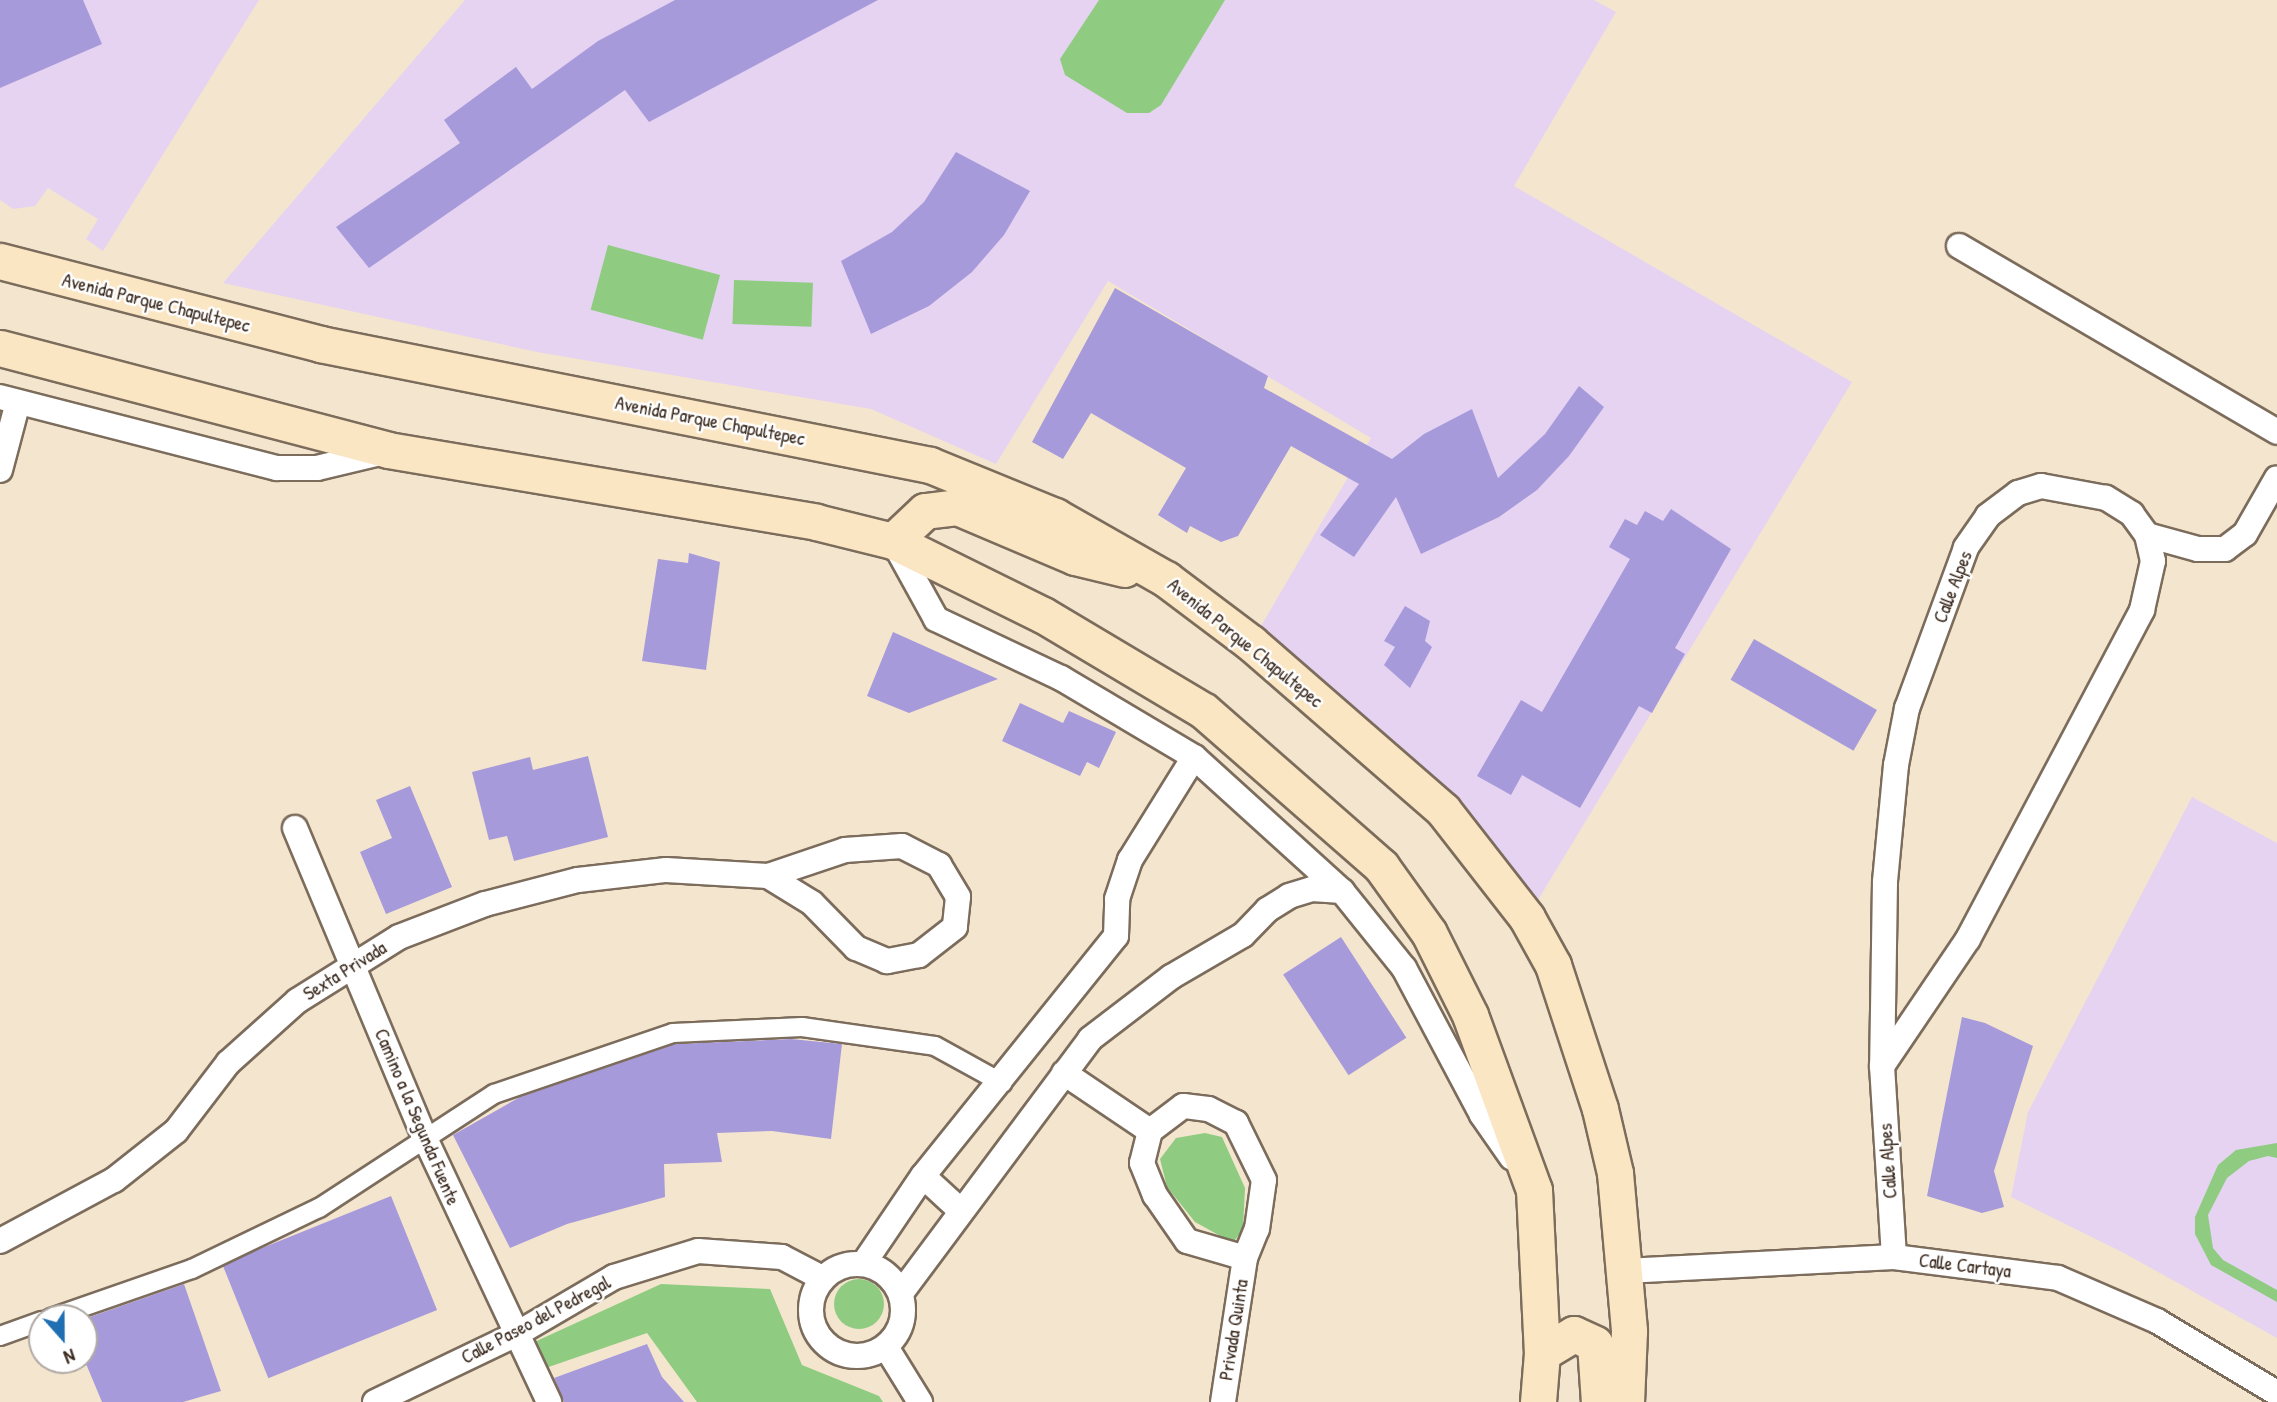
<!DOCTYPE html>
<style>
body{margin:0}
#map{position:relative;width:2277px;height:1402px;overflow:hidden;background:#f4e6ce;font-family:"Patrick Hand",sans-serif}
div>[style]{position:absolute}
.built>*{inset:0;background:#e5d3f1}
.green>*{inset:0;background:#8fcc81;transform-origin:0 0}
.round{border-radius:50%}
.building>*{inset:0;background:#a79ada;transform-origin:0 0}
.roads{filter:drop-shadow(2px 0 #7c6c5c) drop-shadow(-2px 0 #7c6c5c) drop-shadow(0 2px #7c6c5c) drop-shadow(0 -2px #7c6c5c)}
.pedestrian>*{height:18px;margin:-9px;padding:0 9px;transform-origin:9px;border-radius:9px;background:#fff}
.minor>*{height:24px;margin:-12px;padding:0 12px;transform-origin:12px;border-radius:12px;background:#fff}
.minor>.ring{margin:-12px;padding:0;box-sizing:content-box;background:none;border:24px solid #fff;border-radius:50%}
.secondary>*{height:35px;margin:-17.5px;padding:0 17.5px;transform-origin:17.5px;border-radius:17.5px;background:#fbe6c4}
span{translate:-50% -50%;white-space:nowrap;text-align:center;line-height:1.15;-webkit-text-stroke:5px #fff;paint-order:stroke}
.street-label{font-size:19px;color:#3b2a1e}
.north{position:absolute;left:28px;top:1304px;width:70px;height:70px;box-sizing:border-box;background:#fff;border:2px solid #b1aaa5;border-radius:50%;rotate:159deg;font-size:19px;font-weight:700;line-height:28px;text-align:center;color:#3b2a1e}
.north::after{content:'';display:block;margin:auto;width:24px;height:32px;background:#1f6fb2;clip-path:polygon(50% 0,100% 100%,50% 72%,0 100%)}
</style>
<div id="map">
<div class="built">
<div style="clip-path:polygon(0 0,259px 0,103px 251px,86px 239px,98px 219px,48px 188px,35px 206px,13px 209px,0 200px)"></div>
<div style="clip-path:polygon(465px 0,1594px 0,1616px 12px,1514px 186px,1852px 382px,1527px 918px,1251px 643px,1371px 438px,1108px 281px,996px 464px,871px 409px,537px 352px,223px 283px)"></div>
<div style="clip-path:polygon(2192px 797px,2277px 843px,2277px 1338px,2122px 1252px,2011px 1197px,2028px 1112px)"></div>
</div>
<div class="green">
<div style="clip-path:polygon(1099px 0,1225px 0,1161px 105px,1149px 113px,1127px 113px,1065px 75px,1060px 59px)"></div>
<div style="left:608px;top:245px;width:116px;height:67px;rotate:15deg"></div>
<div style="left:734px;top:280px;width:79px;height:44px;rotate:2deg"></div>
<div style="clip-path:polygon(1205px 1133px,1222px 1137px,1245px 1188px,1243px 1229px,1233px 1243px,1195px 1222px,1167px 1187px,1160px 1159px,1176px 1138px)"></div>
<div style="clip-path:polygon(2277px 1143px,2277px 1158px,2268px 1156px,2249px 1161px,2227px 1178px,2208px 1215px,2213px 1248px,2223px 1260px,2277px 1290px,2277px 1302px,2211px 1265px,2195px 1234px,2195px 1217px,2218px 1165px,2236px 1150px)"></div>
<div class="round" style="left:834px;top:1279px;width:50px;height:50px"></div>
<div style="clip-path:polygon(661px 1284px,770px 1289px,802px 1365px,879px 1396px,883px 1402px,697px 1402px,647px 1333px,540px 1370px,530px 1344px)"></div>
</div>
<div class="building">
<div style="clip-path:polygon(0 0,83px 0,102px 44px,0 88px)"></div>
<div style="clip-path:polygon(675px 0,878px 0,649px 122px,625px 90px,369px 268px,336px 227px,460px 143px,444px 120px,516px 67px,532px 89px,598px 41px)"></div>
<div style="clip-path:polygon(956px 152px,1030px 191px,1004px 235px,972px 272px,929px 306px,871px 334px,841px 261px,892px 232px,924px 202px)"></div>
<div style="clip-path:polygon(1115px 288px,1268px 376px,1264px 388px,1392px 459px,1424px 434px,1472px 409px,1498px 478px,1545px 434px,1579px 386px,1604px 407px,1569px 456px,1537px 490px,1499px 517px,1421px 554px,1396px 497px,1354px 557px,1320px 535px,1359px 484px,1291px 446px,1238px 536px,1221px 542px,1190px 526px,1187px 533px,1158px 515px,1186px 468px,1091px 413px,1063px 459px,1032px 442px)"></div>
<div style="clip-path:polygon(1671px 509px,1731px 549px,1675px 648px,1685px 654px,1652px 713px,1639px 706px,1580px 808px,1522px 775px,1511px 795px,1477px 776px,1521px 700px,1542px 712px,1630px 559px,1609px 547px,1625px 519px,1637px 525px,1645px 511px,1663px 521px)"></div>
<div style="clip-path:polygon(689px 553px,720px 562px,706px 670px,642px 661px,658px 559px,688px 563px)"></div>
<div style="clip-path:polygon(1405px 606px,1430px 621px,1425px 641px,1432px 647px,1410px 688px,1384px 665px,1395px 647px,1384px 641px)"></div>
<div style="clip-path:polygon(893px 632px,998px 679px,909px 713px,867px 696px)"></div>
<div style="left:1754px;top:639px;width:142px;height:47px;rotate:30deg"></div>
<div style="clip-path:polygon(1020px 703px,1063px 723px,1069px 711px,1116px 732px,1099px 768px,1087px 762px,1080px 776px,1002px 741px)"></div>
<div style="clip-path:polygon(588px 756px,608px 837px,514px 861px,507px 836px,489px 840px,472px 772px,530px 757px,533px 770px)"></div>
<div style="clip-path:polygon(410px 786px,452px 887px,386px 914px,360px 852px,392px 838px,376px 800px)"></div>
<div style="left:1341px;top:937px;width:120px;height:69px;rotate:57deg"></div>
<div style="clip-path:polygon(1962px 1017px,1985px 1023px,2033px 1046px,1994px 1171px,2004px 1207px,1982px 1213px,1927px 1196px)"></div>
<div style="clip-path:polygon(791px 1039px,842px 1044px,831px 1139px,772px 1131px,717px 1133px,722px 1162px,664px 1164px,665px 1197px,567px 1224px,510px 1248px,453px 1135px,520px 1097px,675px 1044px)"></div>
<div style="left:391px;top:1196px;width:123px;height:182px;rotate:68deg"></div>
<div style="clip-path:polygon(184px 1284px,221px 1391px,183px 1402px,102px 1402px,84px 1359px,84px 1319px)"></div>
<div style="clip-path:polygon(647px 1344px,662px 1377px,684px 1402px,564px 1402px,554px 1378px)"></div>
</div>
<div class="roads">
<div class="pedestrian">
<div style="left:51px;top:1318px;width:149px;rotate:-19.2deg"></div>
<div style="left:192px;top:1269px;width:141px;rotate:-25.7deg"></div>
<div style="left:319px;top:1208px;width:209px;rotate:-33.1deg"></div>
<div style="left:494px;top:1094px;width:189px;rotate:-18.8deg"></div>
<div style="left:673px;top:1033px;width:129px;rotate:-2.7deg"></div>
<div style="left:802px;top:1027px;width:134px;rotate:8.1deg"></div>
<div style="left:935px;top:1046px;width:77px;rotate:28.9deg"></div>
<div style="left:0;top:1336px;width:45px;rotate:-19.7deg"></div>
</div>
<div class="minor">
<div style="left:1959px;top:246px;width:368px;rotate:30.3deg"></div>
<div style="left:0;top:397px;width:286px;rotate:14.4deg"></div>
<div style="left:277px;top:468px;width:40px"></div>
<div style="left:317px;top:468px;width:69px;rotate:-13.4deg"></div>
<div style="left:0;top:470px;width:70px;rotate:-75.2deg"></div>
<div style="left:2147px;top:535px;width:53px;rotate:15.4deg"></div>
<div style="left:2198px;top:549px;width:27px"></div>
<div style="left:2225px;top:549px;width:25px;rotate:-37deg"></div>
<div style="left:2245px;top:534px;width:64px;rotate:-60.3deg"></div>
<div style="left:893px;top:541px;width:89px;rotate:61.1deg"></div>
<div style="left:936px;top:619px;width:138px;rotate:25.3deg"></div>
<div style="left:1061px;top:678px;width:155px;rotate:30.7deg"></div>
<div style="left:1194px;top:757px;width:200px;rotate:42.2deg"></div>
<div style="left:1342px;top:891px;width:99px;rotate:51.2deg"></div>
<div style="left:1404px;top:968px;width:166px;rotate:62deg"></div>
<div style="left:1482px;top:1115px;width:52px;rotate:55.1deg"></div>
<div style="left:295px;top:828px;width:334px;rotate:67.3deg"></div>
<div style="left:424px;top:1136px;width:294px;rotate:64.8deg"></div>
<div style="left:1882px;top:1066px;width:153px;rotate:-55.9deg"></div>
<div style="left:1968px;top:939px;width:372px;rotate:-62.1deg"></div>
<div style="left:2142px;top:610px;width:50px;rotate:-77.3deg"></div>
<div style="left:2153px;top:561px;width:27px;rotate:-103deg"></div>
<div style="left:2147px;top:535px;width:26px;rotate:-126deg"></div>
<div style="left:2132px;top:514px;width:31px;rotate:-148deg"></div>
<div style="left:2106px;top:498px;width:66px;rotate:-169.5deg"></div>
<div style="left:2041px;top:486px;width:24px;rotate:163deg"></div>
<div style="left:2018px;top:493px;width:38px;rotate:143deg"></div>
<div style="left:1988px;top:516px;width:39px;rotate:125deg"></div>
<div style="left:1966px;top:548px;width:171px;rotate:110.2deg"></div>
<div style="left:1907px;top:708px;width:58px;rotate:100.9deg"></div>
<div style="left:1896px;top:765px;width:118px;rotate:95.4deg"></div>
<div style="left:1885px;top:882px;width:184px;rotate:90.9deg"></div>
<div style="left:1882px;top:1066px;width:191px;rotate:86.4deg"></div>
<div style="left:1064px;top:1073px;width:104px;rotate:34deg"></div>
<div style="left:923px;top:1176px;width:50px;rotate:42.6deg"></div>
<div style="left:0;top:1241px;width:129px;rotate:-28.2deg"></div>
<div style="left:114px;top:1180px;width:79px;rotate:-38.3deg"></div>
<div style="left:176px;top:1131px;width:86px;rotate:-52.6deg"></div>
<div style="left:228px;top:1063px;width:93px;rotate:-41.9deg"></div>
<div style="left:297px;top:1001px;width:120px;rotate:-32.1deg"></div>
<div style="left:399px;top:937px;width:92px;rotate:-21deg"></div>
<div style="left:485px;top:904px;width:96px;rotate:-14.5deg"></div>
<div style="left:578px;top:880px;width:89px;rotate:-6.5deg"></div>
<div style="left:666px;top:870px;width:102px;rotate:3.4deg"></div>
<div style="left:768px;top:876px;width:81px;rotate:-18.7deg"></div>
<div style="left:845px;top:850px;width:57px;rotate:-4deg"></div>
<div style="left:902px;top:846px;width:42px;rotate:27.2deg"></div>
<div style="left:939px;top:865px;width:37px;rotate:59deg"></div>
<div style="left:958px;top:897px;width:30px;rotate:96deg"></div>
<div style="left:955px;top:927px;width:46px;rotate:142.1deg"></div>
<div style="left:919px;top:955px;width:33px;rotate:169deg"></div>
<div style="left:887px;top:961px;width:34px;rotate:-157deg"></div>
<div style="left:856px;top:948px;width:63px;rotate:-134.4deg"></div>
<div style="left:812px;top:903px;width:52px;rotate:-148.5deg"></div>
<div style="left:864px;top:1263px;width:105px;rotate:-55.9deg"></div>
<div style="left:923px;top:1176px;width:308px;rotate:-51.2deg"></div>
<div style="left:1116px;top:936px;width:37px;rotate:-88deg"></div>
<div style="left:1117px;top:899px;width:41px;rotate:-71.6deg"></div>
<div style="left:1130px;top:860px;width:121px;rotate:-58.1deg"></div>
<div class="ring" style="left:811px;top:1264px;width:68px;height:68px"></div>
<div style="left:1625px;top:1271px;width:269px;rotate:-3deg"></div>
<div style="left:1894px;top:1257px;width:165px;rotate:7.3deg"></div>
<div style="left:2058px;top:1278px;width:108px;rotate:23.5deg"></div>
<div style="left:2157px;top:1321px;width:140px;rotate:31deg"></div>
<div style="left:901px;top:1293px;width:317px;rotate:-53.3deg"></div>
<div style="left:1090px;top:1039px;width:102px;rotate:-37.4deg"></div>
<div style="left:1171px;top:977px;width:83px;rotate:-30.3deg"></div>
<div style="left:1243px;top:935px;width:35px;rotate:-46deg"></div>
<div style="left:1267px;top:910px;width:26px;rotate:-32deg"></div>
<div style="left:1289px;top:896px;width:24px;rotate:-17deg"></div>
<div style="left:1312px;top:889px;width:30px;rotate:4deg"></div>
<div style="left:886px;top:1347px;width:65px;rotate:58.3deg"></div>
<div style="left:375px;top:1402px;width:155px;rotate:-25.6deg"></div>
<div style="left:515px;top:1335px;width:115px;rotate:-30.4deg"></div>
<div style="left:614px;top:1277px;width:88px;rotate:-17.2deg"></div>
<div style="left:698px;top:1251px;width:84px;rotate:4.1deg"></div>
<div style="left:782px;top:1257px;width:45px;rotate:27.7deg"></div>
<div style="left:1223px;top:1402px;width:146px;rotate:-81.3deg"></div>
<div style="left:1245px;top:1258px;width:31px;rotate:-68deg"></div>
<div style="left:1257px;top:1229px;width:49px;rotate:-81.9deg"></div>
<div style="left:1264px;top:1180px;width:64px;rotate:-116.2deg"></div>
<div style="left:1236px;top:1123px;width:31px;rotate:-153deg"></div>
<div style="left:1208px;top:1109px;width:25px;rotate:-173deg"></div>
<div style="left:1183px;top:1106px;width:41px;rotate:142.9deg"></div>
<div style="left:1150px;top:1131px;width:33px;rotate:104deg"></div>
<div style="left:1142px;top:1163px;width:35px;rotate:68deg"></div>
<div style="left:1155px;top:1195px;width:56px;rotate:55.2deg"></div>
<div style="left:1187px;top:1241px;width:60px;rotate:16.3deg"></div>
</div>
<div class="secondary">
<div style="left:0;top:261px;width:331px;rotate:14.5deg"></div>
<div style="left:320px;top:344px;width:622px;rotate:11.22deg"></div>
<div style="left:930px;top:465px;width:135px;rotate:22.2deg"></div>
<div style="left:1055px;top:516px;width:128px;rotate:29.6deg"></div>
<div style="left:1166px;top:579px;width:106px;rotate:37deg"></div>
<div style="left:1251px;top:643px;width:254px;rotate:41deg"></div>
<div style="left:1443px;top:810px;width:137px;rotate:52.1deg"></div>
<div style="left:1527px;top:918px;width:54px;rotate:61deg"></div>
<div style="left:1553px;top:965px;width:151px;rotate:71.9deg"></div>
<div style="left:1600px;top:1109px;width:66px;rotate:76.8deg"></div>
<div style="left:1615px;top:1173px;width:159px;rotate:84.9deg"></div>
<div style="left:1629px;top:1331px;width:71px;rotate:92.4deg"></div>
<div style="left:0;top:348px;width:401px;rotate:14.7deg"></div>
<div style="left:388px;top:450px;width:434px;rotate:9.5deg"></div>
<div style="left:816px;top:522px;width:79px;rotate:13.9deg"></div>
<div style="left:893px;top:541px;width:167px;rotate:26.3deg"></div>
<div style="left:1043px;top:615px;width:187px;rotate:30.8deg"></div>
<div style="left:1204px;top:711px;width:235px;rotate:41.2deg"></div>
<div style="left:1381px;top:866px;width:82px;rotate:54.4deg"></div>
<div style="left:1429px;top:933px;width:92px;rotate:63.4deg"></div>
<div style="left:1470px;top:1015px;width:186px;rotate:69.9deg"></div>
<div style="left:1534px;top:1190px;width:163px;rotate:87.2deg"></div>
<div style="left:1542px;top:1353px;width:49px;rotate:94.7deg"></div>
<div style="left:893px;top:541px;width:44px;rotate:-43.2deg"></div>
<div style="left:925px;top:511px;width:32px;rotate:-7deg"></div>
<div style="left:957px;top:507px;width:128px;rotate:23deg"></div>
<div style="left:1075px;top:557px;width:51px;rotate:13.5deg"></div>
<div style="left:1542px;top:1353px;width:37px;rotate:-31deg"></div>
<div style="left:1574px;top:1334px;width:23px;rotate:25deg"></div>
<div style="left:1595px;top:1344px;width:58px;rotate:86.1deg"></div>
</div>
</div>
<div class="street-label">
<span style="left:156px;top:303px;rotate:14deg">Avenida Parque Chapultepec</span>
<span style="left:710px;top:421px;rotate:11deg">Avenida Parque Chapultepec</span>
<span style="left:1953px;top:587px;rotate:-69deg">Calle Alpes</span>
<span style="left:1245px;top:643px;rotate:39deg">Avenida Parque Chapultepec</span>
<span style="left:345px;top:971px;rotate:-32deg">Sexta Privada</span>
<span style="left:417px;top:1117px;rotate:67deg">Camino a la Segunda Fuente</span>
<span style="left:1888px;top:1161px;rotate:-94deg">Calle Alpes</span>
<span style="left:1965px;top:1266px;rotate:7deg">Calle Cartaya</span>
<span style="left:536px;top:1320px;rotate:-28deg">Calle Paseo del Pedregal</span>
<span style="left:1234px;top:1330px;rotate:-81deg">Privada Quinta</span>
</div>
<div class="north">N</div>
</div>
